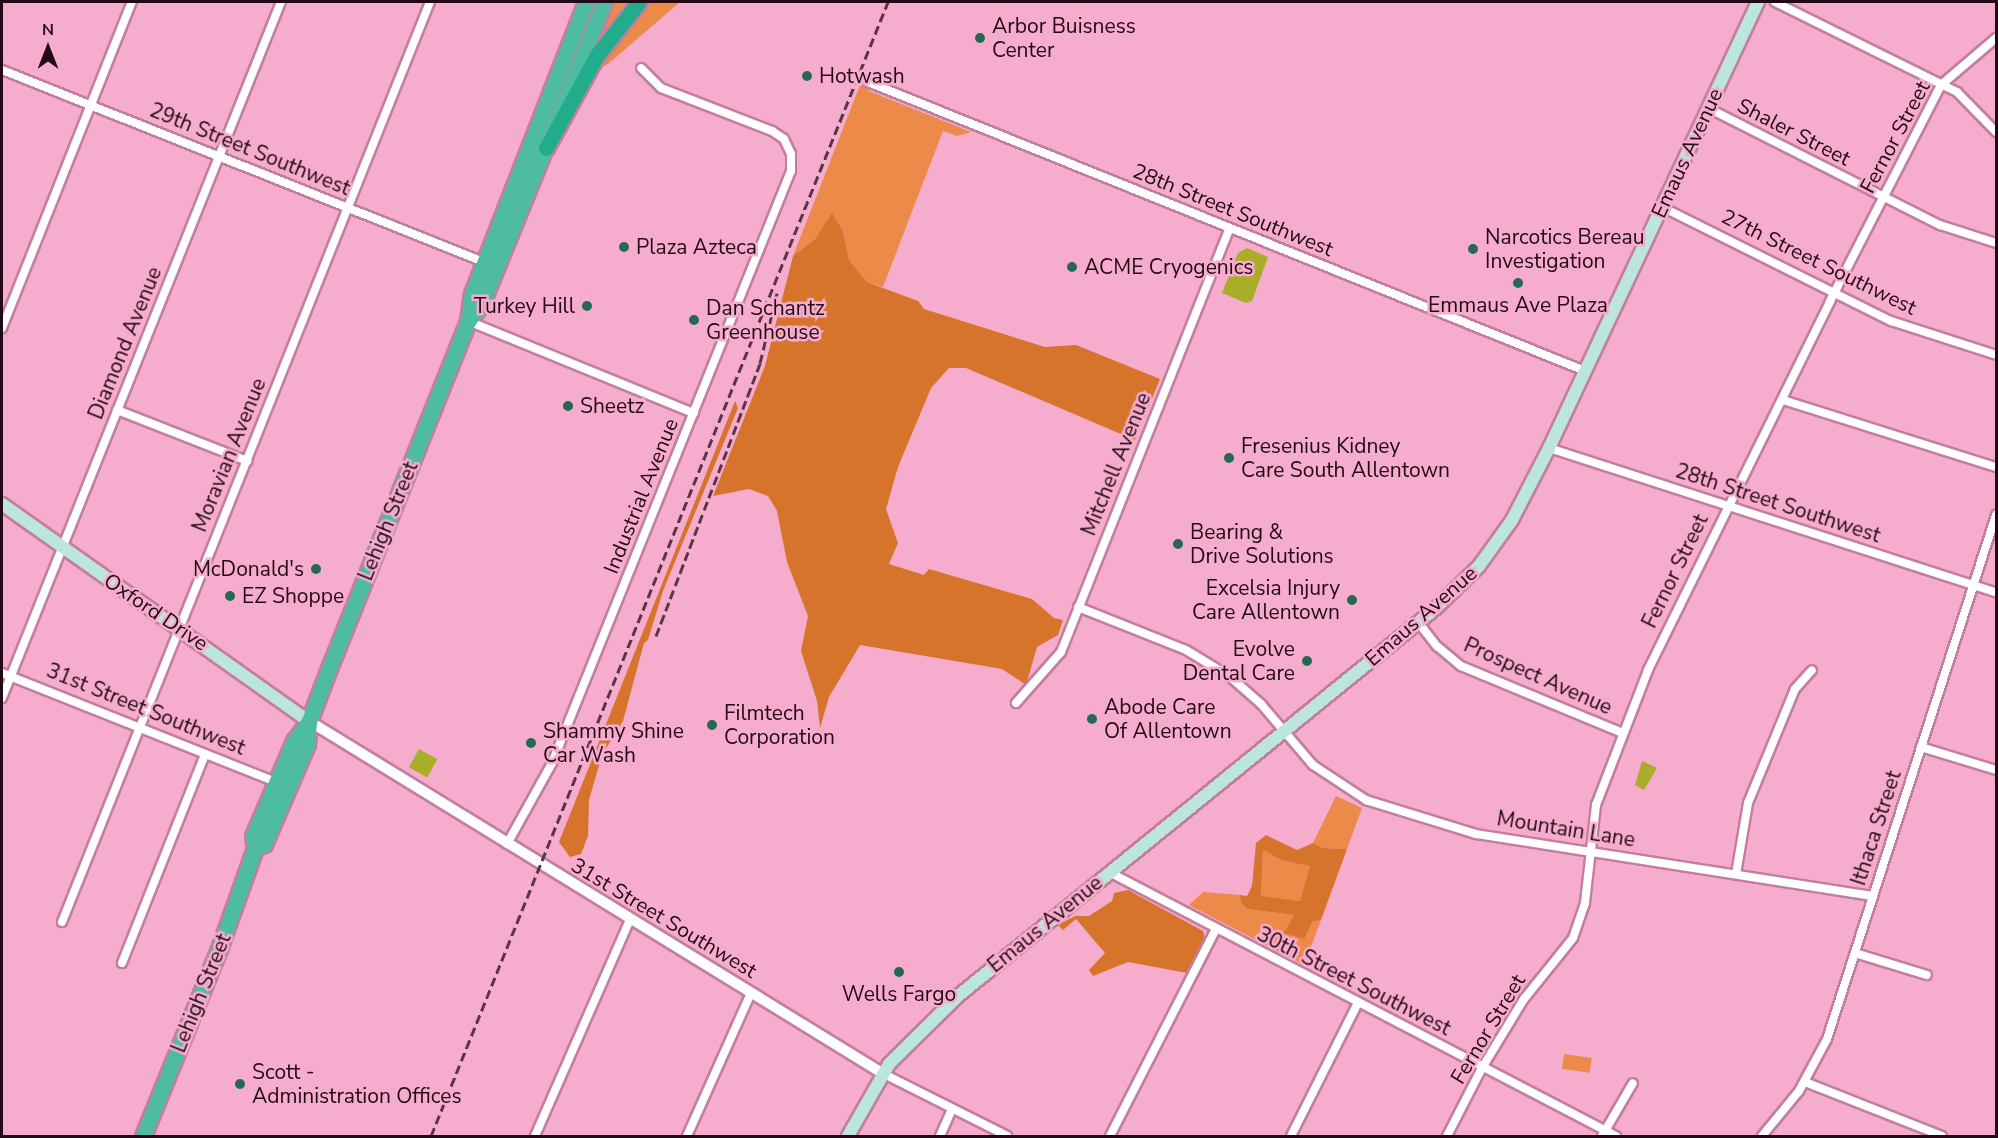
<!DOCTYPE html>
<style>
body{margin:0}
#map{position:relative;width:1998px;height:1138px;overflow:hidden;background:#f6accc;font-family:"Nunito Sans",sans-serif}
div>[style]{position:absolute}
.green>*{inset:0;background:#ec8a49;transform-origin:0 0}
.forest>*{inset:0;background:#d7742c}
.water>*{inset:0;background:#a8ae27;transform-origin:0 0}
.roads{filter:drop-shadow(2px 0 #c47e9d) drop-shadow(-2px 0 #c47e9d) drop-shadow(0 2px #c47e9d) drop-shadow(0 -2px #c47e9d)}
.minor>*{height:8px;margin:-4px;padding:0 4px;transform-origin:4px;border-radius:4px;background:#fff}
.tertiary>*{height:10px;margin:-5px;padding:0 5px;transform-origin:5px;border-radius:5px;background:#fff}
.secondary>*{height:12px;margin:-6px;padding:0 6px;transform-origin:6px;border-radius:6px;background:#bce6dc}
.trunk>*{height:15px;margin:-7.5px;padding:0 7.5px;transform-origin:7.5px;border-radius:7.5px;background:#4ebca3}
.motorway>*{height:15px;margin:-7.5px;padding:0 7.5px;transform-origin:7.5px;border-radius:7.5px;background:#21ac8c}
.rail>*{height:3px;margin-top:-1.5px;transform-origin:0;background:repeating-linear-gradient(90deg,#5b3446 0 9px,transparent 0 13.5px)}
.dots>*{width:16px;height:16px;translate:-50% -50%;box-sizing:border-box;border:3px solid #f6accc;border-radius:50%}
span{translate:-50% -50%;white-space:nowrap;text-align:center;line-height:1.15;-webkit-text-stroke:5px #f6accc;paint-order:stroke}
.poi-label{font-size:21px;color:#230916}
.left{translate:0 -50%;text-align:left}
.right{translate:-100% -50%;text-align:right}
.street-label{font-size:21px;color:#230916}
.frame{position:absolute;inset:0;border:3px solid #230916;pointer-events:none}
.north{position:absolute;left:18px;top:18px;width:60px;height:60px;-webkit-text-stroke:4px #f6accc;paint-order:stroke;rotate:0deg;font-size:16px;font-weight:700;line-height:24px;text-align:center;color:#230916}
.north::after{content:'';display:block;margin:auto;width:21px;height:27px;background:#230916;clip-path:polygon(50% 0,100% 100%,50% 72%,0 100%)}
</style>
<div id="map">
<div class="green">
<div style="clip-path:polygon(610px 2px,633px 2px,595px 47px,595px 46px)"></div>
<div style="clip-path:polygon(650px 2px,680px 2px,608px 64px,593px 72px)"></div>
<div style="clip-path:polygon(864px 75px,869px 91px,971px 132px,957px 136px,943px 131px,883px 287px,867px 282px,849px 260px,843px 231px,832px 214px,815px 239px,793px 256px)"></div>
<div style="clip-path:polygon(1336px 796px,1362px 808px,1347px 849px,1323px 848px,1313px 843px)"></div>
<div style="clip-path:polygon(1263px 850px,1281px 860px,1311px 865px,1300px 901px,1261px 897px)"></div>
<div style="clip-path:polygon(1203px 892px,1240px 895px,1246px 909px,1295px 915px,1312px 922px,1321px 920px,1304px 965px,1189px 905px)"></div>
<div style="left:1564px;top:1054px;width:28px;height:15px;rotate:8deg"></div>
</div>
<div class="forest">
<div style="clip-path:polygon(832px 213px,843px 231px,849px 260px,867px 282px,918px 301px,924px 309px,1045px 347px,1076px 345px,1160px 379px,1135px 440px,966px 368px,949px 368px,931px 388px,898px 467px,886px 509px,898px 543px,889px 564px,924px 575px,929px 569px,1032px 599px,1054px 618px,1063px 620px,1058px 635px,1037px 647px,1026px 685px,1002px 669px,860px 645px,829px 697px,820px 728px,817px 701px,801px 651px,808px 616px,787px 562px,777px 511px,768px 496px,749px 489px,713px 496px,765px 366px,793px 256px,815px 239px)"></div>
<div style="clip-path:polygon(735px 401px,738px 408px,663px 591px,648px 640px,644px 643px,623px 721px,602px 755px,589px 800px,588px 836px,581px 854px,570px 857px,559px 842px)"></div>
<div style="clip-path:polygon(evenodd,1266px 835px,1297px 850px,1313px 843px,1323px 848px,1347px 849px,1321px 920px,1312px 922px,1304px 939px,1284px 933px,1294px 915px,1247px 909px,1241px 902px,1240px 895px,1247px 896px,1252px 886px,1256px 843px,1266px 835px,1263px 850px,1281px 860px,1310px 866px,1300px 901px,1261px 896px,1263px 850px)"></div>
<div style="clip-path:polygon(1128px 890px,1203px 931px,1205px 938px,1187px 973px,1128px 962px,1093px 976px,1089px 970px,1105px 953px,1076px 919px,1063px 930px,1058px 925px,1075px 916px,1089px 916px,1112px 901px,1114px 893px)"></div>
</div>
<div class="water">
<div style="clip-path:polygon(1247px 248px,1268px 257px,1252px 301px,1246px 303px,1222px 293px,1238px 253px)"></div>
<div style="left:419px;top:749px;width:21px;height:21px;rotate:29deg"></div>
<div style="clip-path:polygon(1642px 761px,1657px 768px,1644px 790px,1635px 785px)"></div>
</div>
<div class="roads">
<div class="minor">
<div style="left:1775px;top:2px;width:203px;rotate:26.3deg"></div>
<div style="left:1957px;top:92px;width:56px;rotate:45.7deg"></div>
<div style="left:2px;top:70px;width:519px;rotate:21.72deg"></div>
<div style="left:868px;top:82px;width:773px;rotate:21.95deg"></div>
<div style="left:1708px;top:108px;width:260px;rotate:26.8deg"></div>
<div style="left:1940px;top:225px;width:59px;rotate:17.8deg"></div>
<div style="left:1662px;top:207px;width:256px;rotate:26.5deg"></div>
<div style="left:1891px;top:321px;width:110px;rotate:17.9deg"></div>
<div style="left:468px;top:321px;width:244px;rotate:22.2deg"></div>
<div style="left:2px;top:328px;width:351px;rotate:-68.3deg"></div>
<div style="left:1783px;top:400px;width:223px;rotate:17.5deg"></div>
<div style="left:117px;top:410px;width:140px;rotate:21.4deg"></div>
<div style="left:1549px;top:448px;width:470px;rotate:17.9deg"></div>
<div style="left:1078px;top:607px;width:116px;rotate:21.7deg"></div>
<div style="left:1186px;top:650px;width:50px;rotate:31.2deg"></div>
<div style="left:1229px;top:676px;width:43px;rotate:41.2deg"></div>
<div style="left:1261px;top:704px;width:80px;rotate:49.6deg"></div>
<div style="left:1313px;top:765px;width:64px;rotate:33.4deg"></div>
<div style="left:1366px;top:800px;width:115px;rotate:17.2deg"></div>
<div style="left:1476px;top:834px;width:402px;rotate:8.9deg"></div>
<div style="left:1418px;top:622px;width:31px;rotate:52deg"></div>
<div style="left:1437px;top:646px;width:31px;rotate:40deg"></div>
<div style="left:1461px;top:666px;width:175px;rotate:22.5deg"></div>
<div style="left:2px;top:673px;width:295px;rotate:21.7deg"></div>
<div style="left:2px;top:698px;width:750px;rotate:-68.16deg"></div>
<div style="left:1016px;top:703px;width:68px;rotate:-48.6deg"></div>
<div style="left:1061px;top:652px;width:456px;rotate:-68.3deg"></div>
<div style="left:1921px;top:747px;width:78px;rotate:17deg"></div>
<div style="left:507px;top:844px;width:93px;rotate:-60.9deg"></div>
<div style="left:552px;top:763px;width:638px;rotate:-68.02deg"></div>
<div style="left:791px;top:171px;width:17px;rotate:-90deg"></div>
<div style="left:791px;top:154px;width:17px;rotate:-115deg"></div>
<div style="left:784px;top:139px;width:14px;rotate:-146deg"></div>
<div style="left:772px;top:131px;width:119px;rotate:-158.8deg"></div>
<div style="left:661px;top:88px;width:28px;rotate:-135deg"></div>
<div style="left:1109px;top:872px;width:572px;rotate:27.51deg"></div>
<div style="left:1736px;top:874px;width:72px;rotate:-80.4deg"></div>
<div style="left:1748px;top:803px;width:123px;rotate:-67.6deg"></div>
<div style="left:1795px;top:689px;width:25px;rotate:-48deg"></div>
<div style="left:62px;top:922px;width:991px;rotate:-68.2deg"></div>
<div style="left:1855px;top:953px;width:75px;rotate:17deg"></div>
<div style="left:122px;top:963px;width:225px;rotate:-68.3deg"></div>
<div style="left:882px;top:1073px;width:140px;rotate:26.7deg"></div>
<div style="left:1805px;top:1082px;width:147px;rotate:21.5deg"></div>
<div style="left:535px;top:1136px;width:236px;rotate:-66.3deg"></div>
<div style="left:687px;top:1136px;width:157px;rotate:-65.9deg"></div>
<div style="left:940px;top:1136px;width:30px;rotate:-66deg"></div>
<div style="left:1110px;top:1136px;width:233px;rotate:-62.9deg"></div>
<div style="left:1291px;top:1136px;width:149px;rotate:-63.3deg"></div>
<div style="left:1447px;top:1136px;width:76px;rotate:-62.8deg"></div>
<div style="left:1482px;top:1068px;width:81px;rotate:-58.7deg"></div>
<div style="left:1524px;top:999px;width:78px;rotate:-51.2deg"></div>
<div style="left:1573px;top:938px;width:37px;rotate:-71deg"></div>
<div style="left:1585px;top:903px;width:99px;rotate:-83.6deg"></div>
<div style="left:1596px;top:805px;width:145px;rotate:-68.9deg"></div>
<div style="left:1648px;top:670px;width:411px;rotate:-63.7deg"></div>
<div style="left:1830px;top:301px;width:243px;rotate:-62.8deg"></div>
<div style="left:1941px;top:85px;width:72px;rotate:-40.5deg"></div>
<div style="left:1602px;top:1136px;width:61px;rotate:-59.7deg"></div>
<div style="left:1762px;top:1136px;width:58px;rotate:-50.6deg"></div>
<div style="left:1799px;top:1091px;width:59px;rotate:-61.7deg"></div>
<div style="left:1827px;top:1039px;width:551px;rotate:-72.12deg"></div>
</div>
<div class="tertiary">
<div style="left:309px;top:721px;width:672px;rotate:31.56deg"></div>
</div>
<div class="secondary">
<div style="left:2px;top:504px;width:376px;rotate:35.3deg"></div>
<div style="left:848px;top:1136px;width:83px;rotate:-60.3deg"></div>
<div style="left:889px;top:1064px;width:97px;rotate:-44.6deg"></div>
<div style="left:958px;top:996px;width:616px;rotate:-39.07deg"></div>
<div style="left:1436px;top:608px;width:60px;rotate:-44.3deg"></div>
<div style="left:1479px;top:566px;width:57px;rotate:-54.3deg"></div>
<div style="left:1512px;top:520px;width:81px;rotate:-62.8deg"></div>
<div style="left:1549px;top:448px;width:493px;rotate:-64.9deg"></div>
</div>
<div class="trunk">
<div style="left:468px;top:321px;width:21px;rotate:-51deg"></div>
<div style="left:481px;top:305px;width:327px;rotate:-67.9deg"></div>
<div style="left:255px;top:848px;width:10px;rotate:-24deg"></div>
<div style="left:264px;top:844px;width:109px;rotate:-66.7deg"></div>
<div style="left:307px;top:744px;width:23px;rotate:-85deg"></div>
<div style="left:309px;top:721px;width:53px;rotate:-69.2deg"></div>
<div style="left:328px;top:671px;width:377px;rotate:-68.2deg"></div>
<div style="left:468px;top:321px;width:27px;rotate:-82deg"></div>
<div style="left:472px;top:294px;width:313px;rotate:-68.7deg"></div>
<div style="left:143px;top:1136px;width:205px;rotate:-67.9deg"></div>
<div style="left:220px;top:946px;width:104px;rotate:-70.3deg"></div>
<div style="left:255px;top:848px;width:12px;rotate:-99deg"></div>
<div style="left:253px;top:836px;width:103px;rotate:-66.7deg"></div>
<div style="left:294px;top:741px;width:25px;rotate:-53deg"></div>
</div>
<div class="motorway">
<div style="left:546px;top:148px;width:106px;rotate:-61.3deg"></div>
<div style="left:597px;top:55px;width:68px;rotate:-51.6deg"></div>
</div>
</div>
<div class="rail">
<div style="left:656px;top:636px;width:292px;rotate:-69.1deg"></div>
<div style="left:760px;top:363px;width:72px;rotate:-76.3deg"></div>
<div style="left:431px;top:1136px;width:1223px;rotate:-68.05deg"></div>
</div>
<div class="dots">
<div style="left:980px;top:38px;background:#266755"></div>
<div style="left:807px;top:76px;background:#266755"></div>
<div style="left:624px;top:247px;background:#266755"></div>
<div style="left:1473px;top:249px;background:#266755"></div>
<div style="left:1072px;top:267px;background:#266755"></div>
<div style="left:1518px;top:283px;background:#266755"></div>
<div style="left:587px;top:306px;background:#266755"></div>
<div style="left:694px;top:320px;background:#266755"></div>
<div style="left:568px;top:406px;background:#266755"></div>
<div style="left:1229px;top:458px;background:#266755"></div>
<div style="left:1178px;top:544px;background:#266755"></div>
<div style="left:316px;top:569px;background:#266755"></div>
<div style="left:230px;top:596px;background:#266755"></div>
<div style="left:1352px;top:600px;background:#266755"></div>
<div style="left:1307px;top:661px;background:#266755"></div>
<div style="left:1092px;top:719px;background:#266755"></div>
<div style="left:712px;top:725px;background:#266755"></div>
<div style="left:531px;top:743px;background:#266755"></div>
<div style="left:899px;top:972px;background:#266755"></div>
<div style="left:240px;top:1084px;background:#266755"></div>
</div>
<div class="poi-label">
<span class="left" style="left:992px;top:38px">Arbor Buisness<br>Center</span>
<span class="left" style="left:819px;top:76px">Hotwash</span>
<span class="left" style="left:1485px;top:249px">Narcotics Bereau<br>Investigation</span>
<span class="left" style="left:636px;top:247px">Plaza Azteca</span>
<span class="left" style="left:1084px;top:267px">ACME Cryogenics</span>
<span style="left:1518px;top:305px">Emmaus Ave Plaza</span>
<span class="right" style="left:575px;top:306px">Turkey Hill</span>
<span class="left" style="left:706px;top:320px">Dan Schantz<br>Greenhouse</span>
<span class="left" style="left:580px;top:406px">Sheetz</span>
<span class="left" style="left:1241px;top:458px">Fresenius Kidney<br>Care South Allentown</span>
<span class="left" style="left:1190px;top:544px">Bearing &amp;<br>Drive Solutions</span>
<span class="right" style="left:304px;top:569px">McDonald's</span>
<span class="right" style="left:1340px;top:600px">Excelsia Injury<br>Care Allentown</span>
<span class="left" style="left:242px;top:596px">EZ Shoppe</span>
<span class="right" style="left:1295px;top:661px">Evolve<br>Dental Care</span>
<span class="left" style="left:1104px;top:719px">Abode Care<br>Of Allentown</span>
<span class="left" style="left:724px;top:725px">Filmtech<br>Corporation</span>
<span class="left" style="left:543px;top:743px">Shammy Shine<br>Car Wash</span>
<span style="left:899px;top:994px">Wells Fargo</span>
<span class="left" style="left:252px;top:1084px">Scott -<br>Administration Offices</span>
</div>
<div class="street-label">
<span style="left:1794px;top:132px;rotate:27deg">Shaler Street</span>
<span style="left:1895px;top:137px;rotate:-62deg">Fernor Street</span>
<span style="left:250px;top:149px;rotate:22deg">29th Street Southwest</span>
<span style="left:1687px;top:153px;rotate:-65deg">Emaus Avenue</span>
<span style="left:1233px;top:210px;rotate:22deg">28th Street Southwest</span>
<span style="left:1819px;top:262px;rotate:26deg">27th Street Southwest</span>
<span style="left:125px;top:343px;rotate:-68deg">Diamond Avenue</span>
<span style="left:229px;top:455px;rotate:-68deg">Moravian Avenue</span>
<span style="left:1116px;top:464px;rotate:-68deg">Mitchell Avenue</span>
<span style="left:641px;top:496px;rotate:-68deg">Industrial Avenue</span>
<span style="left:1778px;top:503px;rotate:18deg">28th Street Southwest</span>
<span style="left:388px;top:521px;rotate:-68deg">Lehigh Street</span>
<span style="left:1675px;top:571px;rotate:-64deg">Fernor Street</span>
<span style="left:156px;top:612px;rotate:34deg">Oxford Drive</span>
<span style="left:1421px;top:616px;rotate:-41deg">Emaus Avenue</span>
<span style="left:1538px;top:676px;rotate:24deg">Prospect Avenue</span>
<span style="left:146px;top:709px;rotate:22deg">31st Street Southwest</span>
<span style="left:1876px;top:828px;rotate:-72deg">Ithaca Street</span>
<span style="left:1566px;top:829px;rotate:9deg">Mountain Lane</span>
<span style="left:664px;top:918px;rotate:31deg">31st Street Southwest</span>
<span style="left:1045px;top:924px;rotate:-39deg">Emaus Avenue</span>
<span style="left:1354px;top:981px;rotate:27deg">30th Street Southwest</span>
<span style="left:201px;top:993px;rotate:-68deg">Lehigh Street</span>
<span style="left:1488px;top:1029px;rotate:-59deg">Fernor Street</span>
</div>
<div class="frame"></div>
<div class="north">N</div>
</div>
